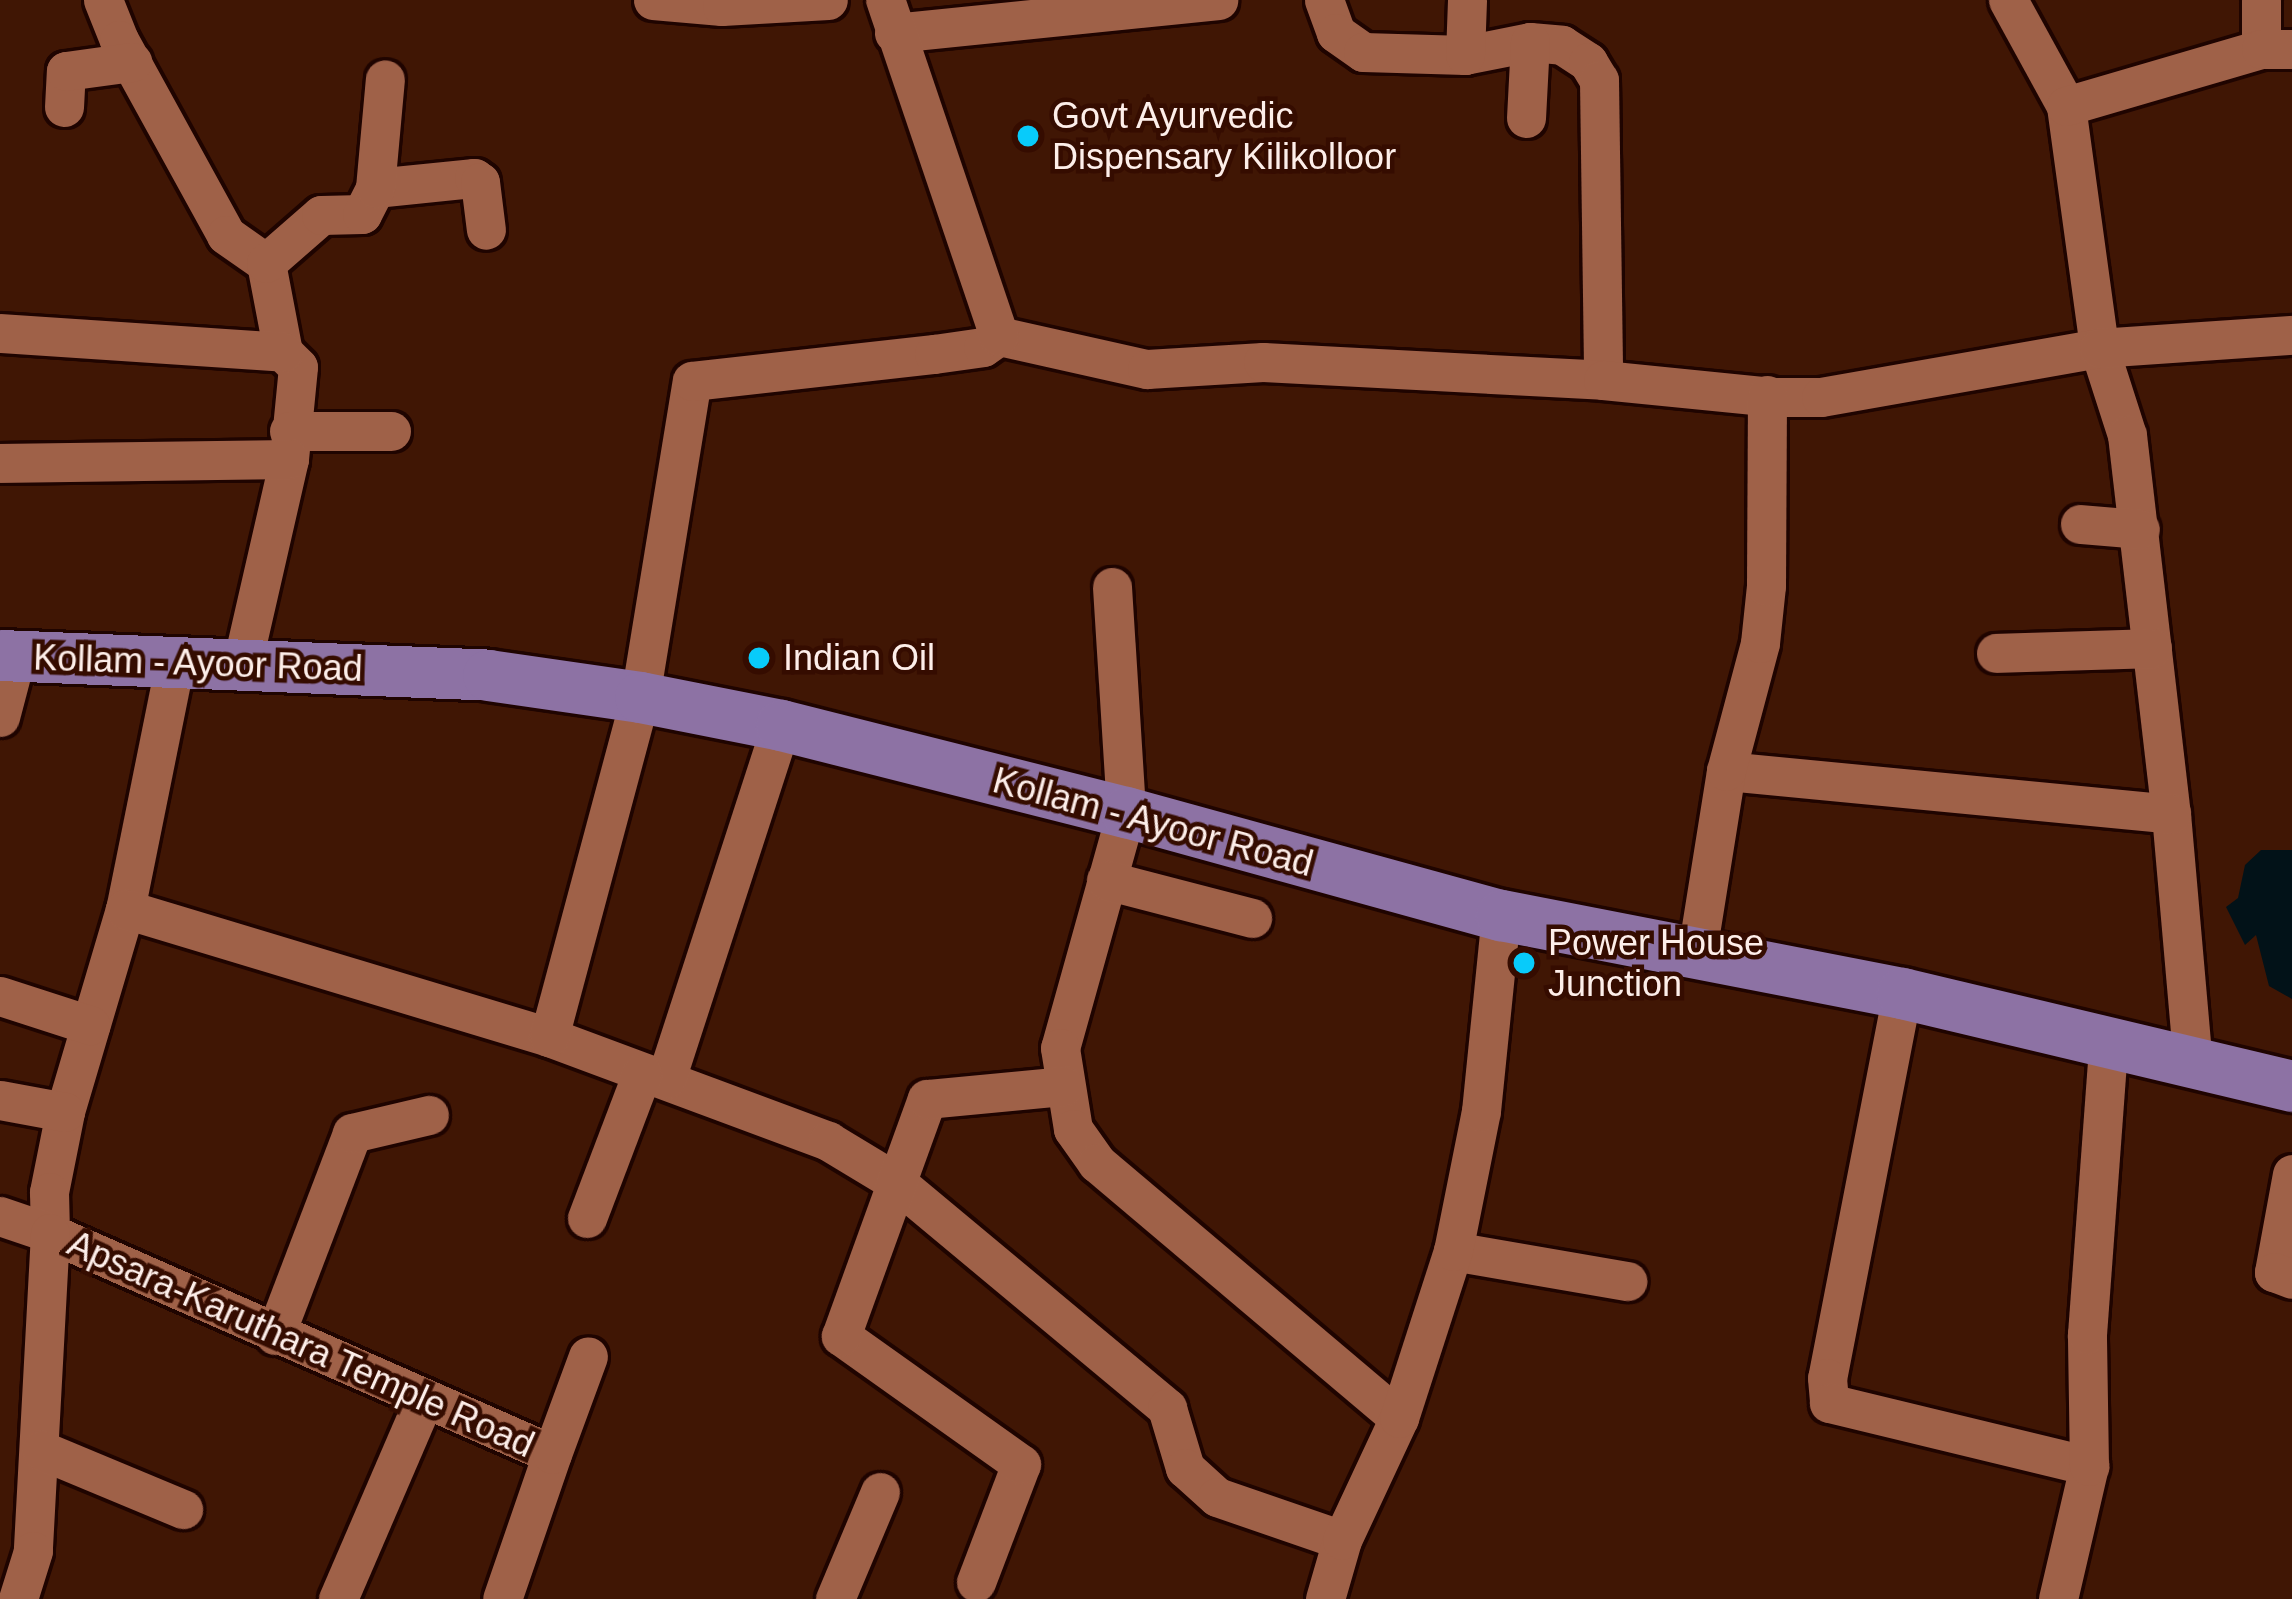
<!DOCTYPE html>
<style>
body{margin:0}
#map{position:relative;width:2292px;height:1599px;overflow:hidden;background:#401604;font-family:Helvetica,sans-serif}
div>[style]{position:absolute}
.water>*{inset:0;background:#021218}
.roads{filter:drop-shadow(3px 0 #1f0400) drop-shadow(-3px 0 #1f0400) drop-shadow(0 3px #1f0400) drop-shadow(0 -3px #1f0400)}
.minor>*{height:39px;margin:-19.5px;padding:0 19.5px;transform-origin:19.5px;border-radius:19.5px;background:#9f6148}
.major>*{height:51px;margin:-25.5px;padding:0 25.5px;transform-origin:25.5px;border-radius:25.5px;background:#8d72a4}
.dots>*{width:33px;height:33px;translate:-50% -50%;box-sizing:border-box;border:6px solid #350c00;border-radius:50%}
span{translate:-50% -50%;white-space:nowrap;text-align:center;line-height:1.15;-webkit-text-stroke:9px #350c00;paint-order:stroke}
.poi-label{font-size:36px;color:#fdeee9}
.left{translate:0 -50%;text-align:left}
.street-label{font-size:36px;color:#fdeee9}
</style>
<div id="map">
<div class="water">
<div style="clip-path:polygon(2261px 850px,2292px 850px,2292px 999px,2269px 986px,2256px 935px,2245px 945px,2226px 907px,2238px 898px,2245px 865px)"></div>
</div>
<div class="roads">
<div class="minor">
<div style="left:103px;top:0;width:43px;rotate:68.2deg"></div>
<div style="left:119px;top:40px;width:222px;rotate:61.2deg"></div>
<div style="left:226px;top:235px;width:49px;rotate:35deg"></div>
<div style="left:266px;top:263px;width:91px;rotate:79.2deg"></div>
<div style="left:283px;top:352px;width:21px;rotate:45deg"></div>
<div style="left:298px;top:367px;width:92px;rotate:95.6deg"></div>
<div style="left:289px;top:459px;width:210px;rotate:102.9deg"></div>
<div style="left:653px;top:0;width:69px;rotate:5deg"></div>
<div style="left:722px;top:6px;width:106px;rotate:-3.2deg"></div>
<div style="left:1324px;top:0;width:35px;rotate:70deg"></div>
<div style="left:1336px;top:33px;width:33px;rotate:35deg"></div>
<div style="left:1363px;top:52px;width:102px;rotate:1.7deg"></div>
<div style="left:1465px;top:55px;width:66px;rotate:-11.3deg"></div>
<div style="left:1530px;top:42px;width:32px;rotate:5deg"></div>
<div style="left:1562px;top:45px;width:31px;rotate:33deg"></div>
<div style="left:1588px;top:62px;width:21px;rotate:59deg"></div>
<div style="left:1599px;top:80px;width:300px;rotate:89.2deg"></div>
<div style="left:2008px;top:0;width:121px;rotate:61.3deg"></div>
<div style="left:2066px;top:106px;width:244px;rotate:82.2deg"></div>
<div style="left:2099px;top:348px;width:91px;rotate:72.2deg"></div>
<div style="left:2127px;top:435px;width:382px;rotate:83.4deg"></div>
<div style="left:2171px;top:814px;width:252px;rotate:85deg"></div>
<div style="left:2261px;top:0;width:49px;rotate:90deg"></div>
<div style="left:894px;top:33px;width:326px;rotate:-5.8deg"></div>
<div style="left:1465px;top:55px;width:55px;rotate:-87.9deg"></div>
<div style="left:2066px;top:106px;width:203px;rotate:-16.3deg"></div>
<div style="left:2261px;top:49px;width:31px"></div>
<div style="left:64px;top:107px;width:36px;rotate:-87deg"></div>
<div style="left:66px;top:71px;width:67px;rotate:-7.8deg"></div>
<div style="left:1526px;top:118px;width:76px;rotate:-87deg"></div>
<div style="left:375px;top:188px;width:100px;rotate:-5.8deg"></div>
<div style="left:474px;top:178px;width:7px;rotate:34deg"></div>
<div style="left:480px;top:182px;width:48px;rotate:82.9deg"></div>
<div style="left:266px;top:263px;width:73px;rotate:-41.1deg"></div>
<div style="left:321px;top:215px;width:41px;rotate:-1.4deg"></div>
<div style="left:362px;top:214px;width:29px;rotate:-63deg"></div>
<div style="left:375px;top:188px;width:109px;rotate:-84.8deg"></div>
<div style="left:0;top:333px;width:284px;rotate:3.8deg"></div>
<div style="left:999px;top:336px;width:152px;rotate:12.6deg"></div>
<div style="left:1147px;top:369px;width:116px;rotate:-3.5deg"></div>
<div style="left:1263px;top:362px;width:340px;rotate:3deg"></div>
<div style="left:1603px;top:380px;width:172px;rotate:5.7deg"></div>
<div style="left:1774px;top:397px;width:47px"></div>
<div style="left:1821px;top:397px;width:282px;rotate:-10deg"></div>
<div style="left:2099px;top:348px;width:193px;rotate:-3.9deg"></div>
<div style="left:289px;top:431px;width:102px"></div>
<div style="left:0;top:463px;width:289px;rotate:-0.8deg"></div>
<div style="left:2080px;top:524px;width:60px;rotate:4.8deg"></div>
<div style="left:1112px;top:587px;width:225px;rotate:86.4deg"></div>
<div style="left:1126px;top:812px;width:245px;rotate:105.6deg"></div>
<div style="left:1060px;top:1048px;width:82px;rotate:80.9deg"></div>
<div style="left:1073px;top:1129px;width:42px;rotate:54.8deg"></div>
<div style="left:1097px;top:1163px;width:395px;rotate:40.2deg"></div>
<div style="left:1996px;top:653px;width:156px;rotate:-1.8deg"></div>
<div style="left:175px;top:662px;width:252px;rotate:101.4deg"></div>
<div style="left:125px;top:909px;width:212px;rotate:106.5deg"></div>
<div style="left:65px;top:1112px;width:82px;rotate:101.3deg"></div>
<div style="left:49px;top:1192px;width:41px;rotate:88.6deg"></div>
<div style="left:50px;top:1233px;width:548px;rotate:23.76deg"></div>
<div style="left:552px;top:1454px;width:153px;rotate:109deg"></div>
<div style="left:0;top:717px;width:63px;rotate:-75.3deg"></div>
<div style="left:1726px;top:771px;width:447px;rotate:5.5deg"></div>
<div style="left:1106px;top:880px;width:151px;rotate:14.6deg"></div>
<div style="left:125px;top:909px;width:443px;rotate:16.8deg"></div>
<div style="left:549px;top:1037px;width:298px;rotate:20.4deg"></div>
<div style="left:828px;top:1141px;width:79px;rotate:31.1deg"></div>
<div style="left:896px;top:1182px;width:353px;rotate:39.8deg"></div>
<div style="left:1167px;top:1408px;width:63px;rotate:73.3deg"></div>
<div style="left:1185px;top:1468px;width:43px;rotate:42.2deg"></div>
<div style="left:1217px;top:1497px;width:132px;rotate:19deg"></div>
<div style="left:1697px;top:952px;width:183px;rotate:-80.9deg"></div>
<div style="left:1726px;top:771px;width:132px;rotate:-75.1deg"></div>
<div style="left:1760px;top:643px;width:57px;rotate:-84deg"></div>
<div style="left:1766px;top:586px;width:191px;rotate:-89.7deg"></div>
<div style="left:1902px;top:993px;width:392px;rotate:101deg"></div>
<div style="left:1827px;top:1378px;width:25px;rotate:85deg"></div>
<div style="left:1829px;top:1403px;width:268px;rotate:13.6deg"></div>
<div style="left:0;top:996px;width:95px;rotate:17.9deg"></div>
<div style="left:549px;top:1037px;width:352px;rotate:-75deg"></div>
<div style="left:640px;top:697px;width:320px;rotate:-80.7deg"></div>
<div style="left:692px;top:381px;width:244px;rotate:-6.4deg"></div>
<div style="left:934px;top:354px;width:49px;rotate:-8.1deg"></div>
<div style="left:983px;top:347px;width:19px;rotate:-35deg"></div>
<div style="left:999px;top:336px;width:355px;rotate:-108.7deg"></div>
<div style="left:666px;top:1079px;width:372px;rotate:-72deg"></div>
<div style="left:0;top:1100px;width:66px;rotate:10.5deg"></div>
<div style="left:2292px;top:1174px;width:100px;rotate:100.4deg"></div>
<div style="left:2274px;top:1272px;width:19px;rotate:21deg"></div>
<div style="left:0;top:1216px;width:53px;rotate:18.8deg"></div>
<div style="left:50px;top:1233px;width:318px;rotate:93.1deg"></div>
<div style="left:33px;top:1551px;width:50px;rotate:107.4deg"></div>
<div style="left:587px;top:1218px;width:155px;rotate:-69.2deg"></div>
<div style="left:1453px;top:1251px;width:177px;rotate:9.8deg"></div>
<div style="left:275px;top:1335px;width:216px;rotate:-69.1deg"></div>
<div style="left:352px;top:1133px;width:79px;rotate:-13.2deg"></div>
<div style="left:41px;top:1450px;width:154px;rotate:22.6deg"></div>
<div style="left:552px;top:1454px;width:104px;rotate:-69.8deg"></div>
<div style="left:976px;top:1582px;width:126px;rotate:-69.1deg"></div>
<div style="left:1021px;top:1464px;width:221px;rotate:-144.6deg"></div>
<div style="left:841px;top:1336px;width:252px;rotate:-70.1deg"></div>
<div style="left:927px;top:1099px;width:138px;rotate:-5.4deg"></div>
<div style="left:338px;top:1599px;width:218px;rotate:-66.7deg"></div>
<div style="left:835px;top:1599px;width:116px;rotate:-67.2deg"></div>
<div style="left:1325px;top:1599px;width:61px;rotate:-73.9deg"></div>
<div style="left:1342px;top:1540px;width:135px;rotate:-65deg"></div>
<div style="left:1399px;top:1418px;width:176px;rotate:-72.1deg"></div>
<div style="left:1453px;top:1251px;width:143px;rotate:-78.7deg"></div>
<div style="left:1481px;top:1111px;width:197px;rotate:-84.2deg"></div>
<div style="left:2058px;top:1599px;width:137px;rotate:-76.9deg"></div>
<div style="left:2089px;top:1466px;width:132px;rotate:-90.9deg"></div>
<div style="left:2087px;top:1334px;width:290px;rotate:-85.8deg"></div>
</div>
<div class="major">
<div style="left:0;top:655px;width:488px;rotate:2.3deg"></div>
<div style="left:488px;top:675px;width:154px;rotate:8.2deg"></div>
<div style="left:640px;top:697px;width:144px;rotate:11.2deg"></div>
<div style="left:781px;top:725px;width:356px;rotate:14.2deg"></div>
<div style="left:1126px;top:812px;width:389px;rotate:15.4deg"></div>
<div style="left:1501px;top:915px;width:409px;rotate:11deg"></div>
<div style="left:1902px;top:993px;width:401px;rotate:13.4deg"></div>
</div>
</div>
<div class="dots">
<div style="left:1028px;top:136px;background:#08cbfa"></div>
<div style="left:759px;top:658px;background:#08cbfa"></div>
<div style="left:1524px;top:963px;background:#08cbfa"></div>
</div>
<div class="poi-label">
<span class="left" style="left:1052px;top:136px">Govt Ayurvedic<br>Dispensary Kilikolloor</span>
<span class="left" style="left:783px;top:658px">Indian Oil</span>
<span class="left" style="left:1548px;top:963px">Power House<br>Junction</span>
</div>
<div class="street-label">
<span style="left:198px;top:663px;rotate:2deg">Kollam - Ayoor Road</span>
<span style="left:1153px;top:822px;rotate:15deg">Kollam - Ayoor Road</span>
<span style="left:301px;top:1344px;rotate:24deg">Apsara-Karuthara Temple Road</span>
</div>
</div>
